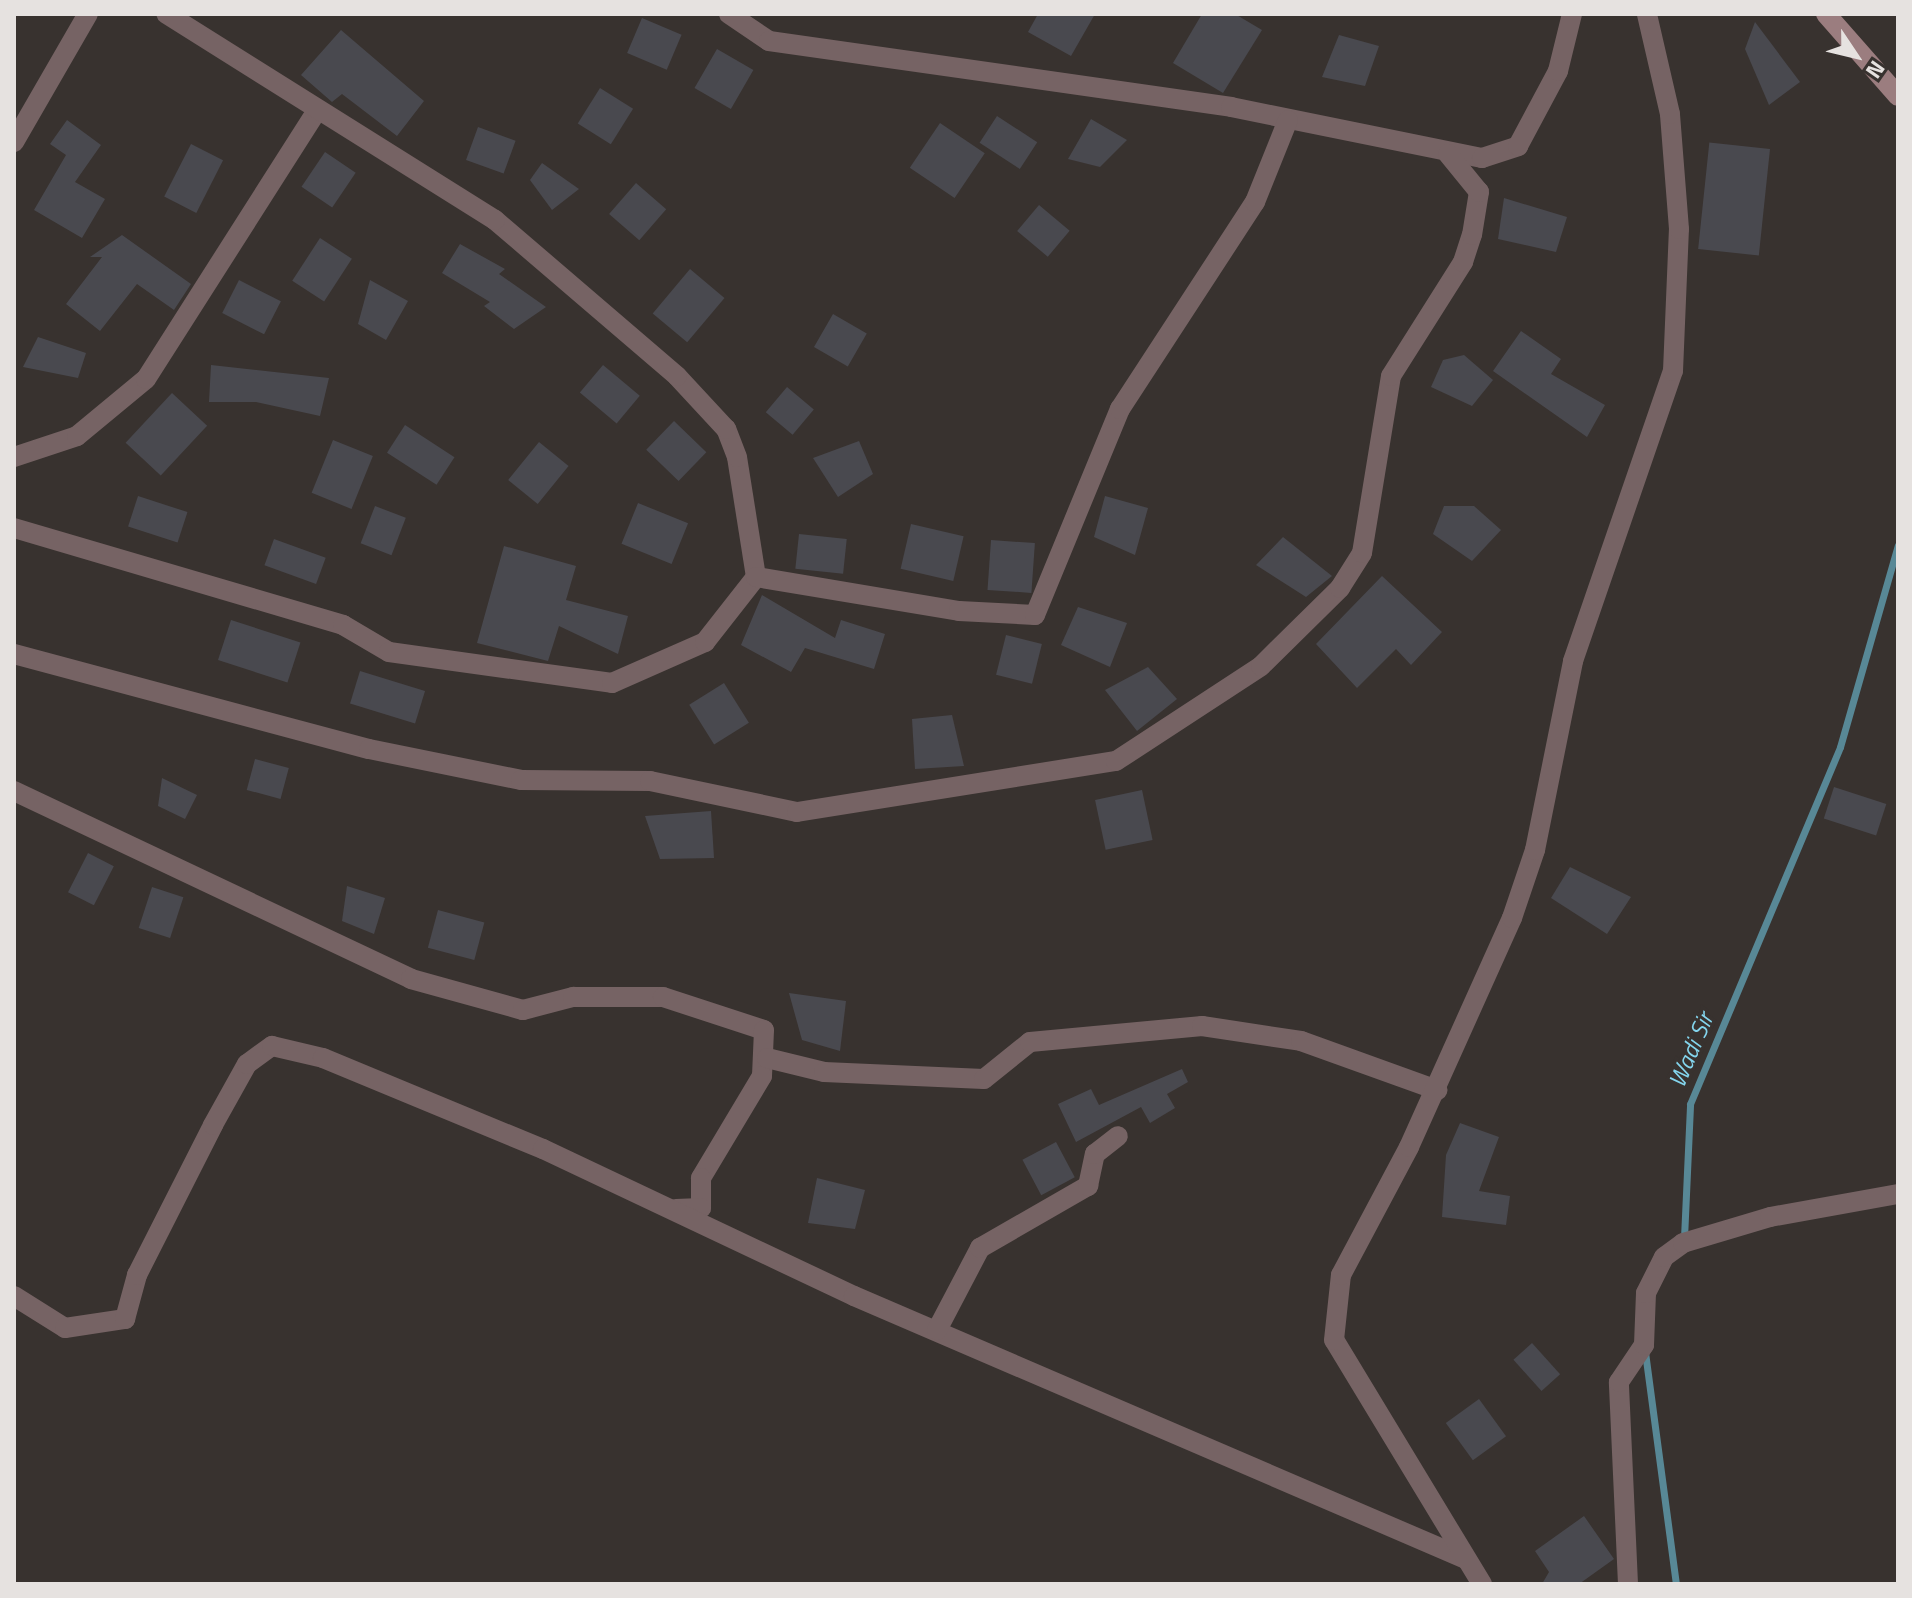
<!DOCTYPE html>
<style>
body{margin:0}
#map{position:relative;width:1912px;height:1598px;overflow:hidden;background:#38322f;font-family:"Titillium Web",sans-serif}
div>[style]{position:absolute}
.stream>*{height:7px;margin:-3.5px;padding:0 3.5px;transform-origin:3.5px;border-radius:3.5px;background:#588896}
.building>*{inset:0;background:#49494f;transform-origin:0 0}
.street>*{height:20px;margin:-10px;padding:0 10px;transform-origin:10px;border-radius:10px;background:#766364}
.secondary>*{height:20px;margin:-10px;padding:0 10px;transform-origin:10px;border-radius:10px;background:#9b7d7f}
span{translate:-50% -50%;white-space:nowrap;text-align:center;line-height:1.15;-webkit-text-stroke:7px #38322f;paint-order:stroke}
.water-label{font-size:24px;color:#84d5ed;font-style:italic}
.frame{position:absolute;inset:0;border:16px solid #e6e2e0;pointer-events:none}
.north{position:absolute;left:1816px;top:16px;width:80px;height:80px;-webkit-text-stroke:6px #38322f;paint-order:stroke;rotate:125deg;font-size:22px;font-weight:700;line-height:32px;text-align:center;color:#e6e2e0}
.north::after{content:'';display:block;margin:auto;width:28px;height:36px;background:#e6e2e0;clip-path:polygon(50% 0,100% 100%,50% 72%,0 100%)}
</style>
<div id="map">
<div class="stream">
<div style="left:1684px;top:1238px;width:134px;rotate:-87.4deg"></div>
<div style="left:1690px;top:1104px;width:387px;rotate:-67.2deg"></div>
<div style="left:1840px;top:747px;width:210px;rotate:-74deg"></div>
<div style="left:1645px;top:1352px;width:234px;rotate:82.4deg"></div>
</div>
<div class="building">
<div style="clip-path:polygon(1038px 14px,1095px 14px,1071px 56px,1028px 32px)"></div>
<div style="clip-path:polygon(1202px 14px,1235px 14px,1262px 30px,1223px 93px,1173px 63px)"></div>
<div style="left:642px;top:18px;width:43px;height:38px;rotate:23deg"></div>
<div style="clip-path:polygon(1755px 22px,1800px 82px,1769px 105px,1745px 49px)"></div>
<div style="clip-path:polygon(341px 30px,424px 101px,397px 136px,342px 94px,332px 102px,301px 75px)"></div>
<div style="clip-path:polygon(1339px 35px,1379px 46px,1365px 86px,1322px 77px)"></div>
<div style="left:717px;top:49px;width:42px;height:45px;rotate:30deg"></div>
<div style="left:600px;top:88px;width:39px;height:42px;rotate:32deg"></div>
<div style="left:997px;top:116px;width:48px;height:32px;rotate:33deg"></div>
<div style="clip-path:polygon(1091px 119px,1127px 140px,1100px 167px,1068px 159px)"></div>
<div style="clip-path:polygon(67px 120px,101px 145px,75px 182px,105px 199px,82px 238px,34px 210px,66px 155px,50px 144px)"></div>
<div style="left:940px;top:123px;width:54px;height:54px;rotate:34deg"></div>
<div style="left:478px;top:127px;width:40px;height:35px;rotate:20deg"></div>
<div style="left:191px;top:144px;width:36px;height:59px;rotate:27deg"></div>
<div style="left:1770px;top:149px;width:107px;height:61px;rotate:96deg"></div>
<div style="left:325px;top:152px;width:37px;height:42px;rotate:34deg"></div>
<div style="clip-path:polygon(542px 163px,579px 189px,552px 210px,530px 180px)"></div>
<div style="left:636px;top:183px;width:40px;height:41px;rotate:41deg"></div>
<div style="clip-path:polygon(1504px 198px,1567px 217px,1556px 252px,1498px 239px)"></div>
<div style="left:1039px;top:205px;width:40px;height:34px;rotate:40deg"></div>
<div style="clip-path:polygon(122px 235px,191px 284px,174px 310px,137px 284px,100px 331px,66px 304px,102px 257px,90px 257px)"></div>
<div style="left:320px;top:238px;width:38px;height:51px;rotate:33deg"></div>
<div style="clip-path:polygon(460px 244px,505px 269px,499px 274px,546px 307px,514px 329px,484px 306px,490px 302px,442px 273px)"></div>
<div style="left:690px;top:269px;width:45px;height:58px;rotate:40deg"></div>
<div style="left:239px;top:280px;width:47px;height:37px;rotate:27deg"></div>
<div style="clip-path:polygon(370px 280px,408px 301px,386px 340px,358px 324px)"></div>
<div style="left:833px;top:314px;width:39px;height:38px;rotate:30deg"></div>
<div style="clip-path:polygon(1521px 331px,1561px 359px,1551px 374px,1605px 405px,1587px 437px,1493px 371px)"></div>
<div style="clip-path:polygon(38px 337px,86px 353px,78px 378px,23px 367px)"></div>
<div style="clip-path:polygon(1464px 355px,1493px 380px,1472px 406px,1431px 387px,1443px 360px)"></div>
<div style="clip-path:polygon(211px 365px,329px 378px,320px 416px,256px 402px,209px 402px)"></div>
<div style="left:603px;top:365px;width:48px;height:36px;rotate:40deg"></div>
<div style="left:787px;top:387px;width:35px;height:33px;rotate:40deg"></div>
<div style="left:172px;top:393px;width:48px;height:68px;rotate:43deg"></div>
<div style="left:674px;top:421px;width:45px;height:40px;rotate:44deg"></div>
<div style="left:405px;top:425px;width:59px;height:33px;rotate:33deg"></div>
<div style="left:333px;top:440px;width:43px;height:57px;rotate:22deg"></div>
<div style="clip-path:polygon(859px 441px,873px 474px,838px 497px,813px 458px)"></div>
<div style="left:539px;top:442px;width:38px;height:49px;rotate:39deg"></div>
<div style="left:138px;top:496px;width:52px;height:32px;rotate:18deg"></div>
<div style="clip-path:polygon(1105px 496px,1148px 508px,1135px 555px,1094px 537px)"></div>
<div style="left:638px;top:503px;width:54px;height:44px;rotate:22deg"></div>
<div style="left:375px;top:506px;width:33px;height:40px;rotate:21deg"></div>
<div style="clip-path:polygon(1444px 506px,1474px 506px,1501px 530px,1472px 561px,1433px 534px)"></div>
<div style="left:911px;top:524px;width:54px;height:46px;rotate:13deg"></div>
<div style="left:799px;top:534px;width:48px;height:35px;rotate:6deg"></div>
<div style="clip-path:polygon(1283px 537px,1332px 576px,1306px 597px,1256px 565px)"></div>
<div style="left:274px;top:539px;width:55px;height:28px;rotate:20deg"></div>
<div style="left:991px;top:540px;width:44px;height:50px;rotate:4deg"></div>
<div style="clip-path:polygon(504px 546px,576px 566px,566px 600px,628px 616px,618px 654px,559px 626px,548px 661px,477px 643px)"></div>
<div style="clip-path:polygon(1382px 576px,1442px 632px,1411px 665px,1396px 649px,1357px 688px,1316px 644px)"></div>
<div style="clip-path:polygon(762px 595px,835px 638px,841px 620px,885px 634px,874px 669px,805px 648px,791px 672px,741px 645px)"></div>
<div style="clip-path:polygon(1078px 607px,1127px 623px,1110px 667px,1061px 645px)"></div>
<div style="left:231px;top:620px;width:73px;height:42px;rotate:18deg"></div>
<div style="left:1006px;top:635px;width:37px;height:41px;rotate:14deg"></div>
<div style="clip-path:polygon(1148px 667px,1177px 699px,1137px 731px,1105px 690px)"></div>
<div style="left:360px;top:671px;width:68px;height:34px;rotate:17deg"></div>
<div style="left:724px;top:683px;width:47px;height:41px;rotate:58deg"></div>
<div style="clip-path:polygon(952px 715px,964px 766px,915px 769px,912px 719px)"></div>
<div style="left:255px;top:759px;width:35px;height:32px;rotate:15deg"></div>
<div style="clip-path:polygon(162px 778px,197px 795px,185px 819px,158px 806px)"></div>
<div style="left:1834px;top:787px;width:55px;height:33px;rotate:18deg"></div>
<div style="left:1142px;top:790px;width:51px;height:48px;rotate:78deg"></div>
<div style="clip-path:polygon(711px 811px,714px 858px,660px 859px,645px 816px)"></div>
<div style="left:88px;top:853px;width:29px;height:44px;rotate:27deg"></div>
<div style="clip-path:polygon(1570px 867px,1631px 897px,1607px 934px,1551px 898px)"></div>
<div style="clip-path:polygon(347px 886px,385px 898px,374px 934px,342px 921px)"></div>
<div style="left:152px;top:887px;width:33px;height:43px;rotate:18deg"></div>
<div style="left:438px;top:910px;width:48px;height:39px;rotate:15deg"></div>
<div style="clip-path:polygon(789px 993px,846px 1001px,840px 1051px,802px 1040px)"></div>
<div style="clip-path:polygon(1182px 1069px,1188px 1082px,1167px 1094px,1175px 1108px,1150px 1123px,1141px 1107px,1076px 1142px,1058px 1104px,1091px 1089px,1099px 1105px)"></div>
<div style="clip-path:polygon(1460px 1123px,1499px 1137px,1479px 1191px,1510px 1196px,1506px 1225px,1442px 1217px,1446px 1155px)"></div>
<div style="left:1056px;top:1142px;width:40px;height:38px;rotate:62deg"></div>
<div style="clip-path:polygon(817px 1178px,865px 1190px,855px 1229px,808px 1223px)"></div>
<div style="left:1532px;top:1343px;width:42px;height:25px;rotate:48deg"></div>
<div style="left:1479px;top:1399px;width:46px;height:41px;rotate:54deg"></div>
<div style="clip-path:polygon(1584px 1516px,1614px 1559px,1579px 1584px,1542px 1584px,1549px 1572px,1535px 1551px)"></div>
</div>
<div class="street">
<div style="left:729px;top:14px;width:48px;rotate:34deg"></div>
<div style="left:769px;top:41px;width:467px;rotate:8.1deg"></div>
<div style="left:1231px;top:107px;width:256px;rotate:11.5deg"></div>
<div style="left:1482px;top:158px;width:38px;rotate:-18deg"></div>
<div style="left:1518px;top:146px;width:85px;rotate:-61.9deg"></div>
<div style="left:1558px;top:71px;width:59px;rotate:-76.2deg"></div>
<div style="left:14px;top:142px;width:148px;rotate:-60deg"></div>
<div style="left:14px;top:457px;width:66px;rotate:-18.4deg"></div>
<div style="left:77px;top:436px;width:89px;rotate:-39.6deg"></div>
<div style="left:146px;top:379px;width:317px;rotate:-57.5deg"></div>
<div style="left:14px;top:528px;width:343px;rotate:16.4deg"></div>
<div style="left:343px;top:625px;width:53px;rotate:30.4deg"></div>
<div style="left:389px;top:652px;width:225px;rotate:7.9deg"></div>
<div style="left:612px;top:683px;width:102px;rotate:-23.8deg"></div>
<div style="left:705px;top:642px;width:83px;rotate:-51.9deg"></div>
<div style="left:756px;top:577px;width:121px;rotate:-99deg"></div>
<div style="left:737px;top:457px;width:30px;rotate:-111deg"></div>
<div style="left:726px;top:429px;width:72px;rotate:-132.8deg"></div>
<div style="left:677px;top:376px;width:240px;rotate:-139.4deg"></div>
<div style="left:495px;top:220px;width:388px;rotate:-147.9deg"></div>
<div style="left:756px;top:577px;width:206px;rotate:9.5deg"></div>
<div style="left:959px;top:611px;width:76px;rotate:3deg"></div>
<div style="left:1035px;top:615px;width:223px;rotate:-67.6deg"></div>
<div style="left:1120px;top:409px;width:247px;rotate:-56.9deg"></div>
<div style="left:1255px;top:202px;width:88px;rotate:-68.1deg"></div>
<div style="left:14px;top:654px;width:367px;rotate:15deg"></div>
<div style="left:369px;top:749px;width:155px;rotate:11.5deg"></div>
<div style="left:521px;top:780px;width:129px;rotate:0.4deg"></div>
<div style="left:650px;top:781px;width:150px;rotate:11.9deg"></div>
<div style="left:797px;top:812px;width:323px;rotate:-9.1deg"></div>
<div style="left:1116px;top:761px;width:173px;rotate:-33.2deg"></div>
<div style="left:1261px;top:666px;width:111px;rotate:-44.6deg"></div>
<div style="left:1340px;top:588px;width:41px;rotate:-57.8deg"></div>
<div style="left:1362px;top:553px;width:179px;rotate:-80.7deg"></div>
<div style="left:1391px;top:376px;width:135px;rotate:-57.7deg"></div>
<div style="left:1463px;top:262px;width:28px;rotate:-72deg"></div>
<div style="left:1472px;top:235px;width:44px;rotate:-80.8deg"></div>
<div style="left:1479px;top:192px;width:49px;rotate:-129.2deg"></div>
<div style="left:14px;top:791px;width:439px;rotate:25.3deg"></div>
<div style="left:411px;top:979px;width:116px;rotate:15.5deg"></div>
<div style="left:523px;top:1010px;width:52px;rotate:-14.6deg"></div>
<div style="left:573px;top:997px;width:90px"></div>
<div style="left:663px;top:997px;width:106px;rotate:18.1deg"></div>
<div style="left:764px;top:1030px;width:46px;rotate:92.5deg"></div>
<div style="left:762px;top:1076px;width:119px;rotate:120.9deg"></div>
<div style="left:701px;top:1178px;width:30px;rotate:90deg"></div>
<div style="left:701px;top:1208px;width:25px;rotate:178deg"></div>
<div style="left:767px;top:1058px;width:59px;rotate:13.8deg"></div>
<div style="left:824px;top:1072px;width:160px;rotate:2.5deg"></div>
<div style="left:984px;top:1079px;width:59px;rotate:-38.8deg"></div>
<div style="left:1030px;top:1042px;width:173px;rotate:-5.3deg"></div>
<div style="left:1202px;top:1026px;width:100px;rotate:8.6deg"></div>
<div style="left:1301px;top:1041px;width:145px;rotate:19.8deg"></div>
<div style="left:14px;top:1296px;width:60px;rotate:32.1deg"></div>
<div style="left:65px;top:1328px;width:61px;rotate:-8.5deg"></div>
<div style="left:125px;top:1319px;width:46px;rotate:-74.7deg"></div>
<div style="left:137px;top:1275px;width:168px;rotate:-63.1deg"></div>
<div style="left:213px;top:1125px;width:70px;rotate:-60.9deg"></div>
<div style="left:247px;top:1064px;width:31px;rotate:-36deg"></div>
<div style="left:272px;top:1046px;width:52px;rotate:13.2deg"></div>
<div style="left:323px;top:1058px;width:238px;rotate:22.5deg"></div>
<div style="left:543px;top:1149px;width:344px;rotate:25.3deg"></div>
<div style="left:854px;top:1296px;width:666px;rotate:23.26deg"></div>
<div style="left:937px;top:1330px;width:93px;rotate:-62.3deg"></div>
<div style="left:980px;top:1248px;width:125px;rotate:-29.9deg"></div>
<div style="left:1088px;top:1186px;width:33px;rotate:-78deg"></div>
<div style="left:1095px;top:1154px;width:29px;rotate:-38deg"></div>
<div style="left:1482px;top:1584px;width:285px;rotate:-121.2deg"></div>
<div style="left:1334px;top:1340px;width:65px;rotate:-83.9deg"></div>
<div style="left:1341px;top:1275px;width:145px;rotate:-62deg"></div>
<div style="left:1409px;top:1147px;width:251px;rotate:-65.8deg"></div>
<div style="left:1512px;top:918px;width:72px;rotate:-71.3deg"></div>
<div style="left:1535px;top:850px;width:193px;rotate:-78.6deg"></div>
<div style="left:1573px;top:661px;width:307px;rotate:-71deg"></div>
<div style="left:1673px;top:371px;width:142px;rotate:-87.6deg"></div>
<div style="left:1679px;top:229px;width:115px;rotate:-94.5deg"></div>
<div style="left:1670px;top:114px;width:103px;rotate:-103deg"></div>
<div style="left:1628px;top:1584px;width:202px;rotate:-92.6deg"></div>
<div style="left:1619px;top:1382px;width:45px;rotate:-56deg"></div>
<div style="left:1644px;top:1345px;width:52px;rotate:-87.8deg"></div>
<div style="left:1646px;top:1293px;width:40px;rotate:-63.4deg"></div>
<div style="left:1664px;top:1257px;width:24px;rotate:-36deg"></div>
<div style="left:1683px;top:1243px;width:91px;rotate:-16.6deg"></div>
<div style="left:1770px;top:1217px;width:130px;rotate:-10.2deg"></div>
</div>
<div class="secondary">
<div style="left:1826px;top:14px;width:109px;rotate:48.7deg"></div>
</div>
<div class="water-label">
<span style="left:1691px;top:1050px;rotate:-67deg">Wadi Sir</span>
</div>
<div class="frame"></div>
<div class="north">N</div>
</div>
